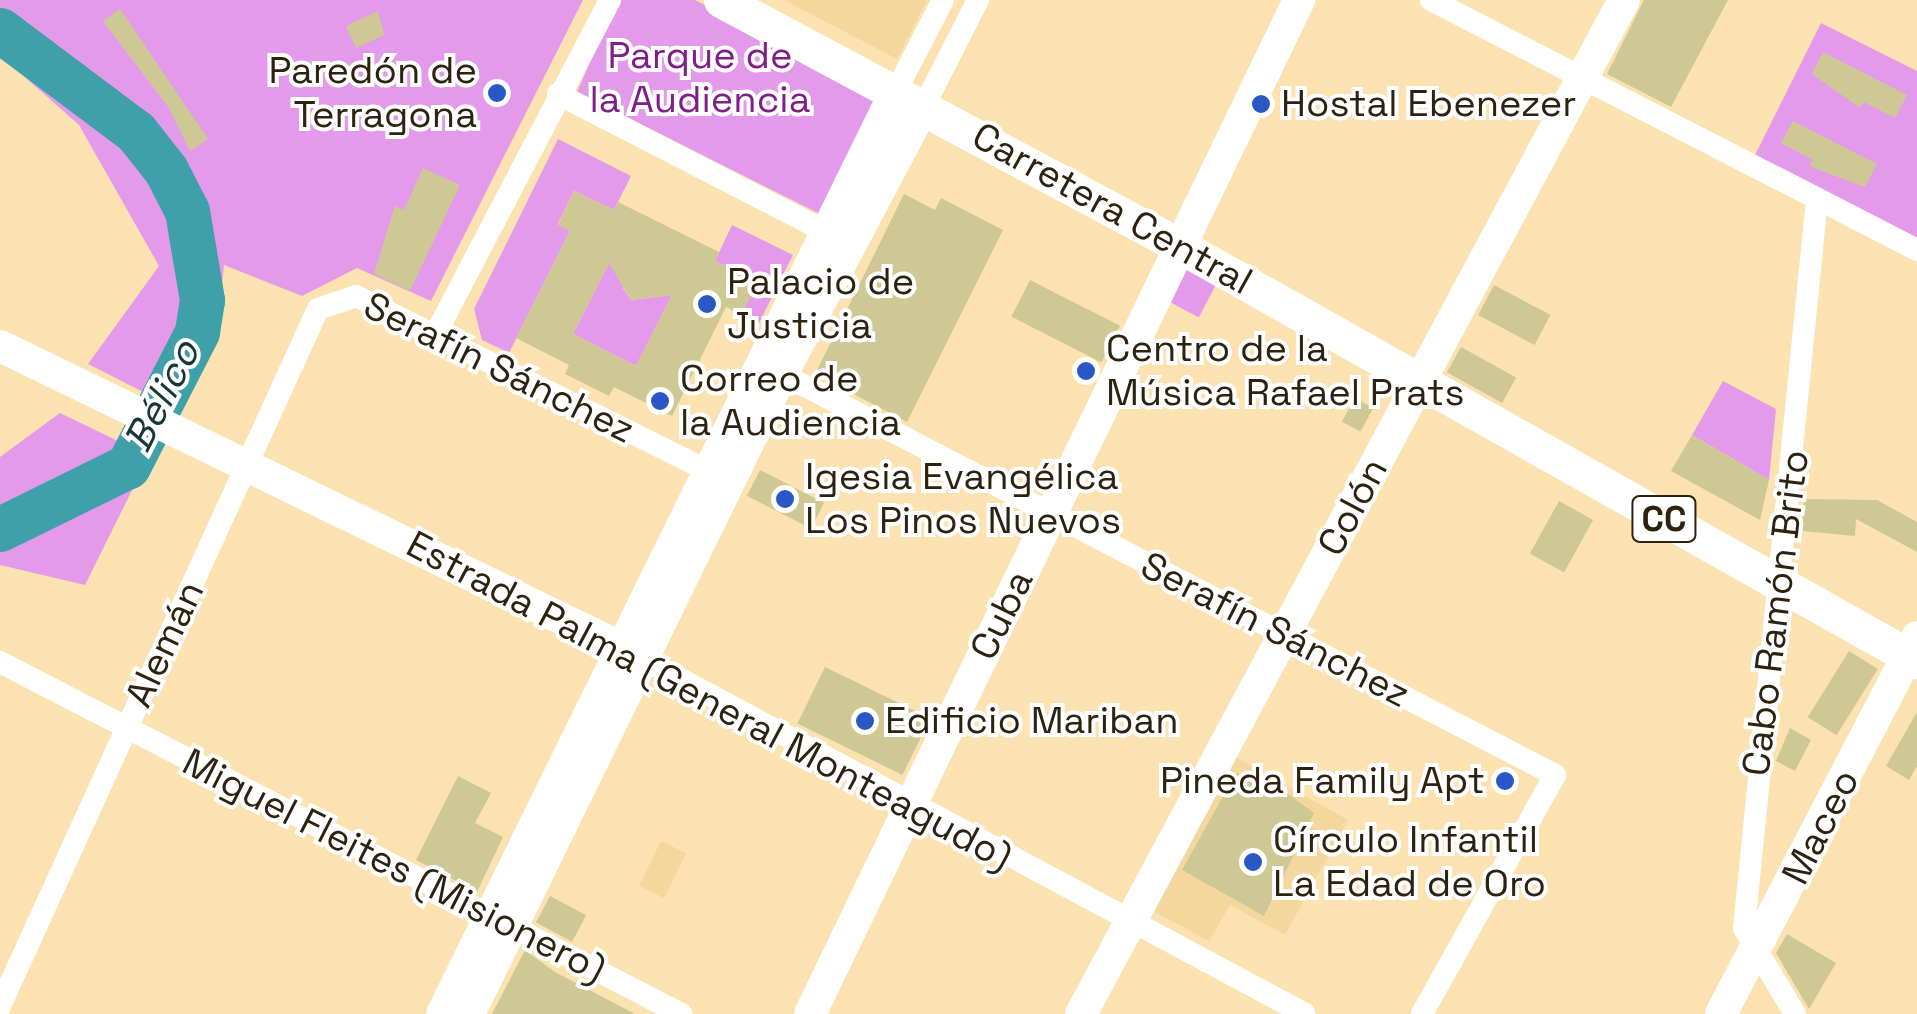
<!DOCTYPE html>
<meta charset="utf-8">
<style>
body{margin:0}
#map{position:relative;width:1917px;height:1014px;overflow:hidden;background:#fce2b0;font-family:"Space Grotesk",sans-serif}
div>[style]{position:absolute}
.built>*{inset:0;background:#f4d79d;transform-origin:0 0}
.green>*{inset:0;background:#e49aeb;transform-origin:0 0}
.river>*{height:45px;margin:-22.5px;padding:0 22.5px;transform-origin:22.5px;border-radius:22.5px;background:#3fa0a9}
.building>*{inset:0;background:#cec994;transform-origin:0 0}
.street>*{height:22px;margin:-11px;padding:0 11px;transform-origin:11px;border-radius:11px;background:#fff}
.secondary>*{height:32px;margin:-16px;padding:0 16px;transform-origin:16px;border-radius:16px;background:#fff}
.primary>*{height:35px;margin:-17.5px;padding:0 17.5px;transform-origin:17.5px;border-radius:17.5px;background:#fff}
.dots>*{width:28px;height:28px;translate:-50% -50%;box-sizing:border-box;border:5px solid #fff;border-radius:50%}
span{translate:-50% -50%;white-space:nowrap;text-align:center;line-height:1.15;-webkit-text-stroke:8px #fff;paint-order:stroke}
.shield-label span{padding:2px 8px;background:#fff;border:2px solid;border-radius:8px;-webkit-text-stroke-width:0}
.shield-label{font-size:35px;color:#2c220f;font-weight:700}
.park-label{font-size:38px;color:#7f1d89}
.poi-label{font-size:38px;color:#2c220f}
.right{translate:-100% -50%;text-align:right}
.left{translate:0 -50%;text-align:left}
.street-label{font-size:38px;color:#2c220f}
.water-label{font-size:40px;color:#183638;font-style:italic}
</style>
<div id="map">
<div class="built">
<div style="clip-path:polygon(784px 0,927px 0,897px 59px)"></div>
<div style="clip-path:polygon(1237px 758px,1348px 820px,1285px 935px,1230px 905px,1209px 941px,1153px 911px)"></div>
<div style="left:661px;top:841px;width:28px;height:50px;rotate:26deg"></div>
</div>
<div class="green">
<div style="clip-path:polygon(0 0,583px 0,431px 301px,357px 268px,302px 296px,224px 265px,216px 342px,173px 407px,88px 364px,159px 266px,79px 125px,0 55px)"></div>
<div style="clip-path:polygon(617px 0,695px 0,881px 92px,822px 215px,577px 92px)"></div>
<div style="clip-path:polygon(1821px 23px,1917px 71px,1917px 241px,1753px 159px)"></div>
<div style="clip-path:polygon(558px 139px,631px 176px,614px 210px,574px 191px,558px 224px,570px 231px,509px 353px,482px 340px,474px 309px)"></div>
<div style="clip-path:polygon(732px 225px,793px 255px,759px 323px,741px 315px,757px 282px,715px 261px)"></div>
<div style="clip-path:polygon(609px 263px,629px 273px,623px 288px,631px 300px,672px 295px,636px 366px,573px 334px)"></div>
<div style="left:1183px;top:266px;width:38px;height:38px;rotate:28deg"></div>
<div style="clip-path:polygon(1723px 381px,1776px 409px,1769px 480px,1692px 435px)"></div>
<div style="clip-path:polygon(60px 413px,149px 456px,85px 585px,0 565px,0 457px)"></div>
</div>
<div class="river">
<div style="left:0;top:30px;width:170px;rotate:36.9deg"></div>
<div style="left:136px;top:132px;width:48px;rotate:51.7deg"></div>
<div style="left:166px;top:170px;width:46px;rotate:62.9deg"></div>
<div style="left:187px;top:211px;width:90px;rotate:80.4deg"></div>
<div style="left:202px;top:300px;width:32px;rotate:99deg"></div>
<div style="left:197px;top:332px;width:151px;rotate:117.2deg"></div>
<div style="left:128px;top:466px;width:143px;rotate:153.8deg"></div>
</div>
<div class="building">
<div style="clip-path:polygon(1644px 0,1728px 0,1671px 107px,1607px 74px)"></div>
<div style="clip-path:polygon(120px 9px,208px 139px,190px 151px,169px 108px,103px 21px)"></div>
<div style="clip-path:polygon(378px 11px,384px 35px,356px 48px,346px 26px)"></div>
<div style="clip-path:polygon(1823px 52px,1907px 95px,1895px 118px,1864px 102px,1860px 108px,1812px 74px)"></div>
<div style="clip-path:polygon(1793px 121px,1877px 164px,1865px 187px,1809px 166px,1813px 160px,1781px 143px)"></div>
<div style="clip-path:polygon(423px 168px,460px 185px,410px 291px,374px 274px,395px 206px,404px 210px)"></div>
<div style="clip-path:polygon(evenodd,574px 191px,614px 210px,618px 202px,719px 252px,715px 261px,757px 282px,741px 315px,726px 307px,672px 416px,614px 387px,609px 396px,565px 374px,569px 365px,516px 338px,570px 231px,558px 225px,574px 191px,609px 263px,631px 300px,672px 295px,636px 366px,573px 334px,609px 263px)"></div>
<div style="clip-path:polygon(904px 194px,935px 210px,941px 198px,1003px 230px,907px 422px,815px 374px)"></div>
<div style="left:1030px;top:280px;width:101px;height:41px;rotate:27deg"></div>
<div style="left:1494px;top:285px;width:64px;height:34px;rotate:28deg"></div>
<div style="left:1461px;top:347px;width:63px;height:29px;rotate:29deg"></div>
<div style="left:1355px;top:398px;width:21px;height:27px;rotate:29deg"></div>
<div style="clip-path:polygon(1692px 435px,1769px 480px,1760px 520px,1671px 471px)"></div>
<div style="left:760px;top:470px;width:72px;height:29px;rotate:27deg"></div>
<div style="clip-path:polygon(1804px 499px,1877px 500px,1917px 522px,1917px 552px,1856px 519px,1855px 536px,1802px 531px)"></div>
<div style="left:1559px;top:501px;width:39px;height:60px;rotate:29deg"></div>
<div style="left:1849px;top:651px;width:34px;height:78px;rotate:32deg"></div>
<div style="left:825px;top:667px;width:117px;height:63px;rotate:26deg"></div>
<div style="clip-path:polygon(1917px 712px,1917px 766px,1909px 780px,1886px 766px)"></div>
<div style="clip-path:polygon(1790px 728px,1811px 740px,1795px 771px,1776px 761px)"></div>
<div style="clip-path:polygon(1236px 773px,1273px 793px,1277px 786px,1314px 813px,1264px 916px,1182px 870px)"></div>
<div style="clip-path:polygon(458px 776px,491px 793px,475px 823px,503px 837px,477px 892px,416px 860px)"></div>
<div style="left:550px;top:896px;width:41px;height:30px;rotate:28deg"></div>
<div style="clip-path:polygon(1787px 934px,1836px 963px,1809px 1009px,1776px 953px)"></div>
<div style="clip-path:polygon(525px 950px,555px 972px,635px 1014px,492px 1014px)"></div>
</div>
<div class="street">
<div style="left:1431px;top:0;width:547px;rotate:27.22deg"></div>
<div style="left:896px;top:91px;width:102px;rotate:-62.7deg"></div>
<div style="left:558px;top:94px;width:300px;rotate:27.2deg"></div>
<div style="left:924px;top:106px;width:119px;rotate:-63deg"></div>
<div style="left:435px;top:335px;width:378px;rotate:-62.4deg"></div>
<div style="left:782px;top:374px;width:871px;rotate:27.42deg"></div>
<div style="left:1555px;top:775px;width:274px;rotate:119.1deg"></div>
<div style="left:634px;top:654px;width:761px;rotate:28.21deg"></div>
<div style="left:0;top:662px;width:767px;rotate:27.33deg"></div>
<div style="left:0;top:1006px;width:766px;rotate:-65.48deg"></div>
<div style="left:318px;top:309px;width:40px;rotate:-18.9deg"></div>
<div style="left:356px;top:296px;width:393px;rotate:26.4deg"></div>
<div style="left:1795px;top:1014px;width:100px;rotate:-120.7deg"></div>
<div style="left:1744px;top:928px;width:733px;rotate:-84.28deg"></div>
</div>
<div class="secondary">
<div style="left:0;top:346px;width:689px;rotate:25.9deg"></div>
<div style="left:442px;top:1014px;width:1029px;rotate:-63.81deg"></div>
<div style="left:469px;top:1014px;width:712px;rotate:-63.94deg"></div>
<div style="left:782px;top:374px;width:303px;rotate:-62.1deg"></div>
<div style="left:810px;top:1014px;width:1126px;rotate:-64.25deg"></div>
<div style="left:1081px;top:1014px;width:1150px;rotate:-61.83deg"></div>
<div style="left:1721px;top:1014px;width:425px;rotate:-62.5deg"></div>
</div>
<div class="primary">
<div style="left:721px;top:0;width:521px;rotate:28.19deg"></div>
<div style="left:1180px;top:246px;width:846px;rotate:29.38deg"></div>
</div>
<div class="dots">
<div style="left:497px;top:93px;background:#2958c6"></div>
<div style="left:1261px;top:104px;background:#2958c6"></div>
<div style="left:707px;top:304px;background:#2958c6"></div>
<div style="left:1086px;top:371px;background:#2958c6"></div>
<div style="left:660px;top:401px;background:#2958c6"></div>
<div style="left:785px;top:499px;background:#2958c6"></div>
<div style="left:865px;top:721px;background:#2958c6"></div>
<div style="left:1505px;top:781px;background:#2958c6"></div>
<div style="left:1253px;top:862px;background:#2958c6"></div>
</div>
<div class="shield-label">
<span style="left:1664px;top:519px">CC</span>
</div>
<div class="park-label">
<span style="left:700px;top:78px">Parque de<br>la Audiencia</span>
</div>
<div class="poi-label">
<span class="right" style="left:477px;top:93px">Paredón de<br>Terragona</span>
<span class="left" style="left:1281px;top:104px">Hostal Ebenezer</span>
<span class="left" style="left:727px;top:304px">Palacio de<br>Justicia</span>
<span class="left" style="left:1106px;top:371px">Centro de la<br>Música Rafael Prats</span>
<span class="left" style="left:680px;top:401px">Correo de<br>la Audiencia</span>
<span class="left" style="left:805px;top:499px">Igesia Evangélica<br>Los Pinos Nuevos</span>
<span class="left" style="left:885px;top:721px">Edificio Mariban</span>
<span class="right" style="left:1485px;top:781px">Pineda Family Apt</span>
<span class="left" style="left:1273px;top:862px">Círculo Infantil<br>La Edad de Oro</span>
</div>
<div class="street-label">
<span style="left:1112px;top:209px;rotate:29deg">Carretera Central</span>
<span style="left:499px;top:368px;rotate:26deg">Serafín Sánchez</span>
<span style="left:1353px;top:507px;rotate:-62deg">Colón</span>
<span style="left:1776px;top:613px;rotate:-83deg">Cabo Ramón Brito</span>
<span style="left:1002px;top:615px;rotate:-64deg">Cuba</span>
<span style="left:1275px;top:630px;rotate:27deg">Serafín Sánchez</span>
<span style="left:165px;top:644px;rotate:-65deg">Alemán</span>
<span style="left:709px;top:701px;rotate:28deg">Estrada Palma (General Monteagudo)</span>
<span style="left:1821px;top:827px;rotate:-63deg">Maceo</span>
<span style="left:394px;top:866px;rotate:27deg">Miguel Fleites (Misionero)</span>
</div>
<div class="water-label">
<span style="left:162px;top:396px;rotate:-63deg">Bélico</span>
</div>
</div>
